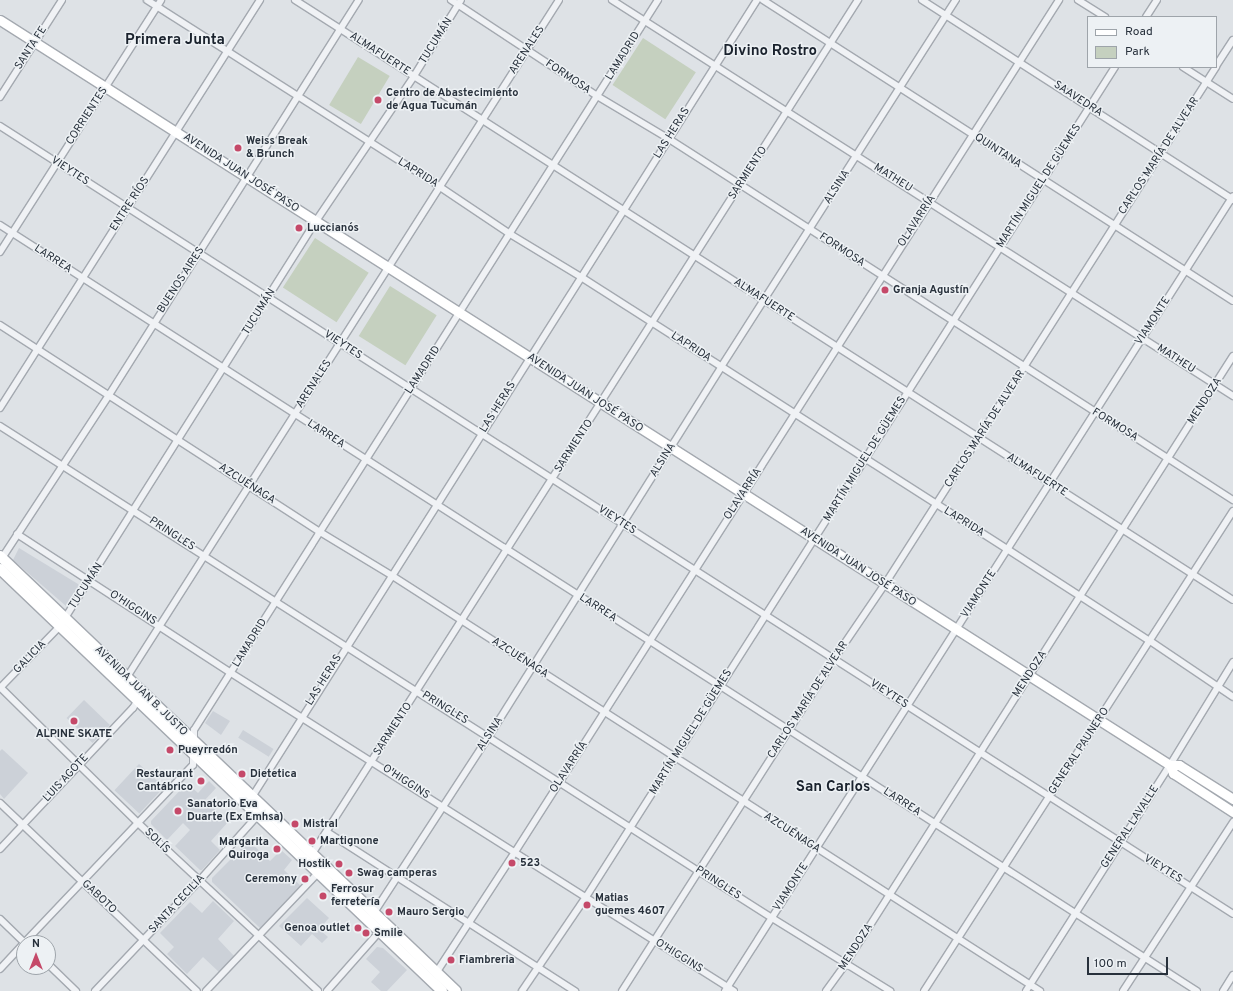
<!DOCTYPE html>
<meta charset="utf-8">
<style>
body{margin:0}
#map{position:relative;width:1233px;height:991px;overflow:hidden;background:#dee2e6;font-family:Overpass,sans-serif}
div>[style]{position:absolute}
.built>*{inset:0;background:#ccd1d8;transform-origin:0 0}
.green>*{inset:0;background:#c5d0bf;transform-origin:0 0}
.roads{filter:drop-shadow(1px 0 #a4a9b0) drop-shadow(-1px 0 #a4a9b0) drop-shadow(0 1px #a4a9b0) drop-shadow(0 -1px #a4a9b0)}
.street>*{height:6px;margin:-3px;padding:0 3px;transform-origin:3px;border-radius:3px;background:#f0f2f5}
.secondary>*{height:9px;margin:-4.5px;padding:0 4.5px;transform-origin:4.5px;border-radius:4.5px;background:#fff}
.primary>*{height:10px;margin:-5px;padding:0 5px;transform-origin:5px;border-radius:5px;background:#fff}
.dots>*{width:11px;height:11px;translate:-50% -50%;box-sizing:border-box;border:2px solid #edf1f4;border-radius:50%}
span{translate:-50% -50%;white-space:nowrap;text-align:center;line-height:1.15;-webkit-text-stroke:3px #edf1f4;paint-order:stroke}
.street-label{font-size:11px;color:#28313c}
.poi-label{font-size:11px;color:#28313c;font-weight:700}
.left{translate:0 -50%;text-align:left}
.right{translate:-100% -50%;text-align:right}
.district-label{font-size:15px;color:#1a222d;font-weight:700}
.legend{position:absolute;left:1087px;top:16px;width:130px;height:52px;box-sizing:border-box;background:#edf1f4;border:1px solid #9ea4aa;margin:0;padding:5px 7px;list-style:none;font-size:12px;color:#28313c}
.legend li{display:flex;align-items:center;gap:8px;height:20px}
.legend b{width:20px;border:1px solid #9ea4aa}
.north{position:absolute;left:16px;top:935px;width:40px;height:40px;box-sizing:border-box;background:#edf1f4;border:1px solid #9ea4aa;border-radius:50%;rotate:0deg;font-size:11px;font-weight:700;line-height:16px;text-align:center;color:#28313c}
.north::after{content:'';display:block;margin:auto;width:14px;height:18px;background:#c54969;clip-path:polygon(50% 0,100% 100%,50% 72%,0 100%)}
.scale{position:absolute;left:1087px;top:957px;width:81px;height:18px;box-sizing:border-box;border:2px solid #28313c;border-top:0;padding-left:5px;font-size:12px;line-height:14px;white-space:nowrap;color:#28313c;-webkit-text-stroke:3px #edf1f4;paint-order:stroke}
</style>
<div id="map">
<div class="built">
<div style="clip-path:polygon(19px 548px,78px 584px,79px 586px,66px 606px,13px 560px)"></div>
<div style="left:84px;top:700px;width:36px;height:25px;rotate:44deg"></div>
<div style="clip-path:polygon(213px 711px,230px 721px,221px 735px,205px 723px)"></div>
<div style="left:243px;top:730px;width:36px;height:9px;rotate:32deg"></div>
<div style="clip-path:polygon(2px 749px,28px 773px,4px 799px,0 794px,0 751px)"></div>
<div style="left:139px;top:764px;width:34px;height:36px;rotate:43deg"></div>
<div style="clip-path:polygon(209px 781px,216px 788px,205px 800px,228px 822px,211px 841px,220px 850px,202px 870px,200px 870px,175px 846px,190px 830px,183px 823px,167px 840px,151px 824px,151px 821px,187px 783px,198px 793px)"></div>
<div style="clip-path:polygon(249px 841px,270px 861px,281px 850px,292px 860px,284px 870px,302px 887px,263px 928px,260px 928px,212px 882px,212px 878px)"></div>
<div style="clip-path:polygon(307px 898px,329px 918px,319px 929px,328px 937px,322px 943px,312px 934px,301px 946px,279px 926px)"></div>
<div style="clip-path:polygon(213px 901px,234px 921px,218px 939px,235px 957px,220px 973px,203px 957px,187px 974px,167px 954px,174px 947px,160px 933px,190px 902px,202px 913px)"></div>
<div style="clip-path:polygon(377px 947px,383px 948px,407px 970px,387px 991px,381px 991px,371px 982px,380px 972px,366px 959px)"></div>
</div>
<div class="green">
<div style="left:643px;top:38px;width:63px;height:56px;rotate:33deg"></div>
<div style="left:358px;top:57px;width:37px;height:56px;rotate:31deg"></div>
<div style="left:315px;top:238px;width:64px;height:59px;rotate:33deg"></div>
<div style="left:390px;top:286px;width:55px;height:59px;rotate:32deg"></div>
<div style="clip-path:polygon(1175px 767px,1233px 802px,1233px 808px,1174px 768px)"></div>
</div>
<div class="roads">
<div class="street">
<div style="left:147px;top:0;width:348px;rotate:32.5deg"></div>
<div style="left:440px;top:187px;width:84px;rotate:33.9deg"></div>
<div style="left:510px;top:234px;width:83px;rotate:31.2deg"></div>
<div style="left:581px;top:277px;width:505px;rotate:32.56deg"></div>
<div style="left:1007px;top:549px;width:170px;rotate:32.8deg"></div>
<div style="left:1150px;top:641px;width:100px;rotate:34deg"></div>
<div style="left:295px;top:0;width:1113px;rotate:32.61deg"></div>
<div style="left:451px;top:0;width:175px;rotate:33.3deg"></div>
<div style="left:597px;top:96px;width:84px;rotate:30.8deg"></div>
<div style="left:669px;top:139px;width:670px;rotate:32.62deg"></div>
<div style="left:612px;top:0;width:737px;rotate:32.52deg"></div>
<div style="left:763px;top:0;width:558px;rotate:32.64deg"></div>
<div style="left:922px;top:0;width:370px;rotate:32.7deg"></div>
<div style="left:1078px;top:0;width:32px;rotate:32deg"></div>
<div style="left:1146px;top:17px;width:20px;rotate:-57deg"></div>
<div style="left:1216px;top:66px;width:31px;rotate:-57deg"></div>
<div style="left:1183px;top:67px;width:59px;rotate:32.6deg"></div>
<div style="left:0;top:97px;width:115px;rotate:-57.4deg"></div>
<div style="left:0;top:126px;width:1463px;rotate:32.58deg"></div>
<div style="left:0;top:225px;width:1421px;rotate:32.62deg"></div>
<div style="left:0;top:252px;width:299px;rotate:-57.4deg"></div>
<div style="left:0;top:325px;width:381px;rotate:32.9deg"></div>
<div style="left:320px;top:532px;width:83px;rotate:31.2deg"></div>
<div style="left:391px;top:575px;width:771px;rotate:32.66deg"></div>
<div style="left:0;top:408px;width:484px;rotate:-57.5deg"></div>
<div style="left:0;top:426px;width:915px;rotate:32.51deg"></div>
<div style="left:772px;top:918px;width:139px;rotate:31.7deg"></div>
<div style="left:17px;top:534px;width:255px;rotate:33deg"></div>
<div style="left:231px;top:673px;width:595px;rotate:32.3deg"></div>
<div style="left:0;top:558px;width:2px"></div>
<div style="left:2px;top:558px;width:195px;rotate:-56.7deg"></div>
<div style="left:109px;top:395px;width:467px;rotate:-57.7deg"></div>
<div style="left:128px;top:679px;width:2px;rotate:-117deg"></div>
<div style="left:127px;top:677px;width:803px;rotate:-57.46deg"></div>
<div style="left:0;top:687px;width:194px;rotate:44.6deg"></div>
<div style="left:138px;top:823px;width:246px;rotate:43deg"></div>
<div style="left:0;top:688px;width:86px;rotate:-45.9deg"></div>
<div style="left:60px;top:626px;width:9px;rotate:-58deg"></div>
<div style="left:65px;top:618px;width:470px;rotate:-57.7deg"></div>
<div style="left:316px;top:221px;width:175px;rotate:-55.9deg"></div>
<div style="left:414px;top:76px;width:89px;rotate:-58.3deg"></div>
<div style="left:194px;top:741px;width:11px;rotate:-90deg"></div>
<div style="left:194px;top:730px;width:865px;rotate:-57.56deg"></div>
<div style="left:252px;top:797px;width:944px;rotate:-57.64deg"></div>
<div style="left:0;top:803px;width:272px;rotate:43.7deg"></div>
<div style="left:327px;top:832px;width:295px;rotate:32.7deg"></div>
<div style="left:0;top:849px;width:194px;rotate:-46.7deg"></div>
<div style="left:133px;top:708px;width:9px;rotate:-58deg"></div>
<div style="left:313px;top:856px;width:2px;rotate:-117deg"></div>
<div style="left:312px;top:854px;width:1014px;rotate:-57.41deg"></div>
<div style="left:373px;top:914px;width:212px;rotate:-56.9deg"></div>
<div style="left:489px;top:736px;width:436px;rotate:-57.8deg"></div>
<div style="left:721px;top:367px;width:436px;rotate:-57.4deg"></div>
<div style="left:0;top:919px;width:35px;rotate:44deg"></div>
<div style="left:24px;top:943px;width:245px;rotate:-46.5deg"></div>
<div style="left:193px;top:765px;width:11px;rotate:-90deg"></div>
<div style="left:48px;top:964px;width:39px;rotate:44deg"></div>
<div style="left:0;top:969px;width:35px;rotate:-47deg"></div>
<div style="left:436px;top:973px;width:145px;rotate:-56.9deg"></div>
<div style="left:515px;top:852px;width:1011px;rotate:-57.44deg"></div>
<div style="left:95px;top:991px;width:151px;rotate:-46.6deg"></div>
<div style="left:199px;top:881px;width:89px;rotate:-48.2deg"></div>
<div style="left:258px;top:815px;width:2px;rotate:-117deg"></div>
<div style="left:206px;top:991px;width:164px;rotate:-46.5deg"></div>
<div style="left:327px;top:991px;width:81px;rotate:-48.5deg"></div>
<div style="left:522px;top:991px;width:114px;rotate:-55.8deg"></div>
<div style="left:586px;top:897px;width:984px;rotate:-57.49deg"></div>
<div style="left:622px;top:991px;width:394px;rotate:-57.4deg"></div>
<div style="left:834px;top:659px;width:91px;rotate:-55.8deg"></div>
<div style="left:885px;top:584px;width:614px;rotate:-57.37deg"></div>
<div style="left:725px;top:991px;width:943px;rotate:-57.42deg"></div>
<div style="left:826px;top:991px;width:34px;rotate:-54deg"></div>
<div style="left:846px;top:963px;width:720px;rotate:-57.48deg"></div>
<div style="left:924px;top:991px;width:571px;rotate:-57.23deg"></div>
<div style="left:1026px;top:991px;width:268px;rotate:-57.5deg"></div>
<div style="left:1170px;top:765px;width:121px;rotate:-58.5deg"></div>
<div style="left:1123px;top:991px;width:202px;rotate:-56.9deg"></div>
<div style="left:1223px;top:991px;width:19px;rotate:-58deg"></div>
</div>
<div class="secondary">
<div style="left:0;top:20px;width:1387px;rotate:32.49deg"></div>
<div style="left:1170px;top:765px;width:9px;rotate:69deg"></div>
<div style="left:1173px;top:773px;width:72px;rotate:33deg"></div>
<div style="left:1170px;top:765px;width:9px"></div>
<div style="left:1179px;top:765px;width:64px;rotate:32.2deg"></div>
</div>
<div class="primary">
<div style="left:0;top:556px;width:630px;rotate:43.65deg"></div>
<div style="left:0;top:569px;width:611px;rotate:43.67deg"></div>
</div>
</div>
<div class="dots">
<div style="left:378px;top:100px;background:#c54969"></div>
<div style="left:238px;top:148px;background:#c54969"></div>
<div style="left:299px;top:228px;background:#c54969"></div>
<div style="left:885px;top:290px;background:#c54969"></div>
<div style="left:74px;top:721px;background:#c54969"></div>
<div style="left:170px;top:750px;background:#c54969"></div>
<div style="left:242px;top:774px;background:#c54969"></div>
<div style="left:201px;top:781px;background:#c54969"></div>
<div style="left:178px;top:811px;background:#c54969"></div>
<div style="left:295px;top:824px;background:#c54969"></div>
<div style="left:312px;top:841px;background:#c54969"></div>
<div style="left:277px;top:849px;background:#c54969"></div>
<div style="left:512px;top:863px;background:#c54969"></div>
<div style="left:339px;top:864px;background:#c54969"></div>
<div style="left:349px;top:873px;background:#c54969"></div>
<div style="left:305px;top:879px;background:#c54969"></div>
<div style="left:323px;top:896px;background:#c54969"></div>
<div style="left:587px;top:905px;background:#c54969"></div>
<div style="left:389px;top:912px;background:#c54969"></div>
<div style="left:358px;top:928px;background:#c54969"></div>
<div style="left:366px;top:933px;background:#c54969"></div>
<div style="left:451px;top:960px;background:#c54969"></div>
</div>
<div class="street-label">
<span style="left:436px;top:41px;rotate:-58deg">TUCUMÁN</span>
<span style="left:31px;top:48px;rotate:-57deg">SANTA FE</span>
<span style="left:527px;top:50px;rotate:-57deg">ARENALES</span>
<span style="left:380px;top:54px;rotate:33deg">ALMAFUERTE</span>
<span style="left:623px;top:56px;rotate:-58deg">LAMADRID</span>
<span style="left:568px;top:77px;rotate:34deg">FORMOSA</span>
<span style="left:1078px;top:99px;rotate:33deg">SAAVEDRA</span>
<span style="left:87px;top:116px;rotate:-57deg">CORRIENTES</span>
<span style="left:672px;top:133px;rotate:-58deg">LAS HERAS</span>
<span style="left:998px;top:151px;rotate:33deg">QUINTANA</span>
<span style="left:1159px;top:156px;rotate:-57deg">CARLOS MARÍA DE ALVEAR</span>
<span style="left:70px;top:171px;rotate:33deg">VIEYTES</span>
<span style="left:241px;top:173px;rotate:33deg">AVENIDA JUAN JOSÉ PASO</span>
<span style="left:418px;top:173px;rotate:32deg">LAPRIDA</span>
<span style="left:748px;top:173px;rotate:-57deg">SARMIENTO</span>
<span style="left:893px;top:178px;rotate:32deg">MATHEU</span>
<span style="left:1039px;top:186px;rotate:-57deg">MARTÍN MIGUEL DE GÜEMES</span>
<span style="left:837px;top:187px;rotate:-57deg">ALSINA</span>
<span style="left:130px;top:204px;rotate:-57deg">ENTRE RÍOS</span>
<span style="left:917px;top:221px;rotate:-57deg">OLAVARRÍA</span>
<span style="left:842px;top:250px;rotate:33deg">FORMOSA</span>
<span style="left:53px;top:259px;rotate:33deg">LARREA</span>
<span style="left:181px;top:280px;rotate:-57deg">BUENOS AIRES</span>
<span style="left:764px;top:300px;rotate:33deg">ALMAFUERTE</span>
<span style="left:259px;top:312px;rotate:-58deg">TUCUMÁN</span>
<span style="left:1153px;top:321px;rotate:-57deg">VIAMONTE</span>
<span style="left:343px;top:345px;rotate:33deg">VIEYTES</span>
<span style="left:691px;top:347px;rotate:33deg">LAPRIDA</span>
<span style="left:1176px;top:359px;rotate:33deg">MATHEU</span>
<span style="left:423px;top:370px;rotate:-57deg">LAMADRID</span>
<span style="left:314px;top:384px;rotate:-57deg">ARENALES</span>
<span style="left:585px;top:393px;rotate:33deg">AVENIDA JUAN JOSÉ PASO</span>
<span style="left:1205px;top:401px;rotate:-57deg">MENDOZA</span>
<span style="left:498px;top:407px;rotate:-58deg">LAS HERAS</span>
<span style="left:1115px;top:425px;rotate:32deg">FORMOSA</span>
<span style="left:985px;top:429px;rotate:-57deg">CARLOS MARÍA DE ALVEAR</span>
<span style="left:326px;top:434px;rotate:33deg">LARREA</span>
<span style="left:574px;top:446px;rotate:-57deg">SARMIENTO</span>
<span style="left:865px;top:459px;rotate:-58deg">MARTÍN MIGUEL DE GÜEMES</span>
<span style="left:663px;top:460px;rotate:-58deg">ALSINA</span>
<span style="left:1037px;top:475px;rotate:33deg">ALMAFUERTE</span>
<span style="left:247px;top:484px;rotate:33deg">AZCUÉNAGA</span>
<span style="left:743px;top:494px;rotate:-57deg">OLAVARRÍA</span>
<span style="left:617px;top:520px;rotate:33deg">VIEYTES</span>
<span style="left:964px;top:522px;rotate:32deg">LAPRIDA</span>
<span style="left:172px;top:534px;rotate:33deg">PRINGLES</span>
<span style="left:858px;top:567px;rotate:33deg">AVENIDA JUAN JOSÉ PASO</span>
<span style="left:86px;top:586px;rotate:-57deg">TUCUMÁN</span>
<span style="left:979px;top:594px;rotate:-57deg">VIAMONTE</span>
<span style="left:133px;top:608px;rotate:33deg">O'HIGGINS</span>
<span style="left:598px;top:608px;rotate:33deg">LARREA</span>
<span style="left:250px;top:643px;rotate:-58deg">LAMADRID</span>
<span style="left:30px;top:657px;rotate:-46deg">GALICIA</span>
<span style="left:520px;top:658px;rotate:33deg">AZCUÉNAGA</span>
<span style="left:1030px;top:674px;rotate:-57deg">MENDOZA</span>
<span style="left:324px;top:680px;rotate:-58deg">LAS HERAS</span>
<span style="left:141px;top:691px;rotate:44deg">AVENIDA JUAN B. JUSTO</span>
<span style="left:889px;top:694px;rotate:33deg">VIEYTES</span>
<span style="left:808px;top:700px;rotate:-57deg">CARLOS MARÍA DE ALVEAR</span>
<span style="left:445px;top:708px;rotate:32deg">PRINGLES</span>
<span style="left:393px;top:729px;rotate:-57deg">SARMIENTO</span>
<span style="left:691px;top:732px;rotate:-58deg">MARTÍN MIGUEL DE GÜEMES</span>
<span style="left:490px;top:734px;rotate:-57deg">ALSINA</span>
<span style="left:1079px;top:751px;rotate:-57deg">GENERAL PAUNERO</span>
<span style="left:569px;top:767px;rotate:-57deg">OLAVARRÍA</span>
<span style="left:66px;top:778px;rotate:-47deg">LUIS AGOTE</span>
<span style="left:406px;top:782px;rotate:33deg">O'HIGGINS</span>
<span style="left:902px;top:802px;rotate:33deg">LARREA</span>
<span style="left:1130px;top:827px;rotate:-57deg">GENERAL LAVALLE</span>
<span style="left:792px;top:833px;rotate:33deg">AZCUÉNAGA</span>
<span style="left:157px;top:841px;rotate:44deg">SOLÍS</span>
<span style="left:1163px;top:869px;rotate:32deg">VIEYTES</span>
<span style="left:718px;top:883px;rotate:33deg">PRINGLES</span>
<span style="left:791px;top:887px;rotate:-57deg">VIAMONTE</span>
<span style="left:99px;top:897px;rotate:44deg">GABOTO</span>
<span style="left:177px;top:904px;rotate:-47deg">SANTA CECILIA</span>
<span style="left:856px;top:947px;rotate:-57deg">MENDOZA</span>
<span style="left:679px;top:956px;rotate:32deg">O'HIGGINS</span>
</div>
<div class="poi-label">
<span class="left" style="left:386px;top:100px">Centro de Abastecimiento<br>de Agua Tucumán</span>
<span class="left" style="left:246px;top:148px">Weiss Break<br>&amp; Brunch</span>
<span class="left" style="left:307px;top:228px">Lucciano´s</span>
<span class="left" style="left:893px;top:290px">Granja Agustín</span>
<span style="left:74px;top:734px">ALPINE SKATE</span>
<span class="left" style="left:178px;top:750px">Pueyrredón</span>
<span class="left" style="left:250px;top:774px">Dietetica</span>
<span class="right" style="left:193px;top:781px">Restaurant<br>Cantábrico</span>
<span class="left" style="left:187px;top:811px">Sanatorio Eva<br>Duarte (Ex Emhsa)</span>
<span class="left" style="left:303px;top:824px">Mistral</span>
<span class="left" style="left:320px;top:841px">Martignone</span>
<span class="right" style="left:269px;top:849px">Margarita<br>Quiroga</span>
<span class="left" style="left:520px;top:863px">523</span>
<span class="right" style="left:331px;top:864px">Hostik</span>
<span class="left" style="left:357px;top:873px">Swag camperas</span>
<span class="right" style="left:297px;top:879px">Ceremony</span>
<span class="left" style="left:331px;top:896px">Ferrosur<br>ferretería</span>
<span class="left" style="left:595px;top:905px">Matias<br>guemes 4607</span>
<span class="left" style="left:397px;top:912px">Mauro Sergio</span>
<span class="right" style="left:350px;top:928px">Genoa outlet</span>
<span class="left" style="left:374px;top:933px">Smile</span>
<span class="left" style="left:459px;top:960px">Fiambreria</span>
</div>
<div class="district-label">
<span style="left:175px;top:41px">Primera Junta</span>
<span style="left:770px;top:52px">Divino Rostro</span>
<span style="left:833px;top:788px">San Carlos</span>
</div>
<ul class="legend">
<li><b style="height:5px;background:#fff"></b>Road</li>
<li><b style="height:11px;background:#c5d0bf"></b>Park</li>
</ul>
<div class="north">N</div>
<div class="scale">100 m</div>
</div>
